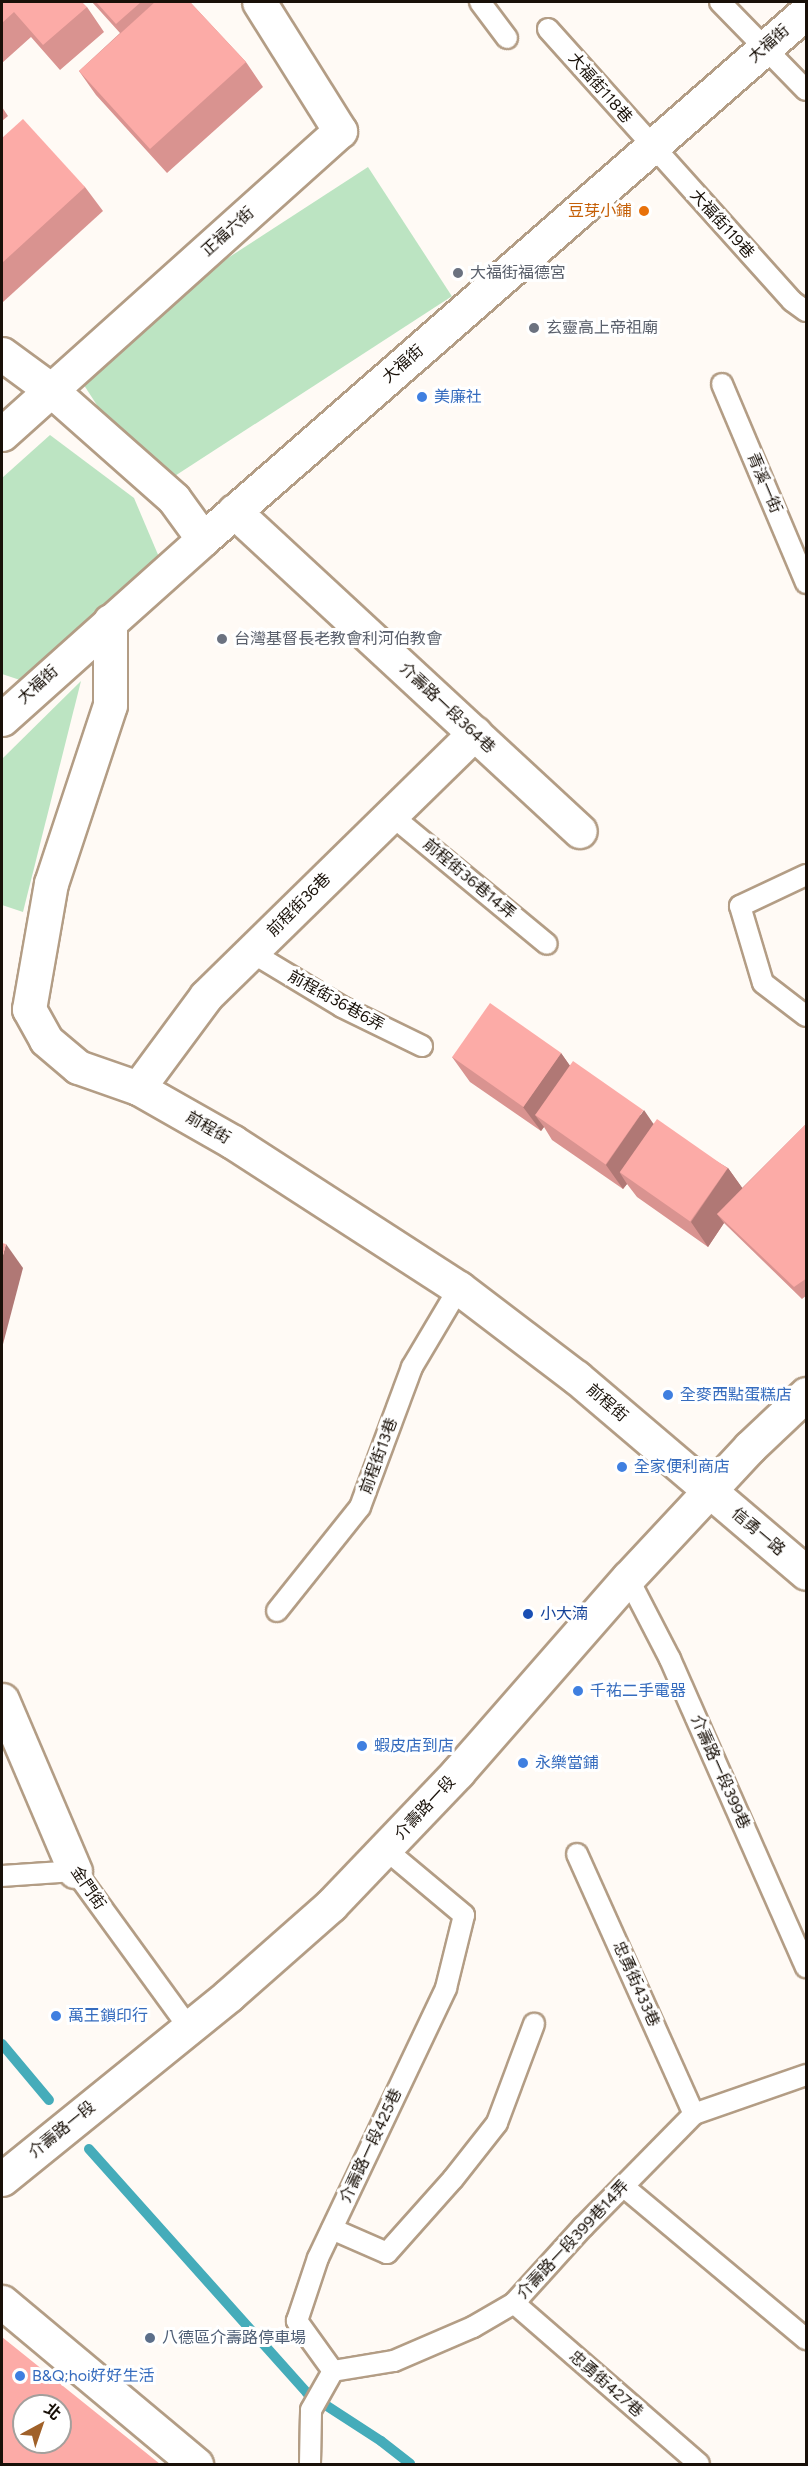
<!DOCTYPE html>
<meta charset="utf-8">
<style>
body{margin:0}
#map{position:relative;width:808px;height:2466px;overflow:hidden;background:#fffaf5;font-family:Figtree,"Noto Sans TC",sans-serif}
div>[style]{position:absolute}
.green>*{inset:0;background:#bce4c2;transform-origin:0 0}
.stream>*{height:10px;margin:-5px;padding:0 5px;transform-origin:5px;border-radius:5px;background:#45acba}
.roads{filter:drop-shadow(2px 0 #b39d85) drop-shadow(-2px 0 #b39d85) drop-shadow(0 2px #b39d85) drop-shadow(0 -2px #b39d85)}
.service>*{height:20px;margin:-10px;padding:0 10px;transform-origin:10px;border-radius:10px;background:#fff}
.minor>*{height:33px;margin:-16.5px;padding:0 16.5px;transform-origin:16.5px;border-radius:16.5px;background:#fff}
.primary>*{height:33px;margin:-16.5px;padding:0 16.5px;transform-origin:16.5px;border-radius:16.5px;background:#fff}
.wall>*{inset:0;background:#d99390}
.shaded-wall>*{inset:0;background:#b07875}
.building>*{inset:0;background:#fcaba7;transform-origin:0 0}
.dots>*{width:16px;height:16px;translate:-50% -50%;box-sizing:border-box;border:3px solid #fff;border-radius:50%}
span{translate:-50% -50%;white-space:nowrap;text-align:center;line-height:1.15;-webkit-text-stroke:6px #fff;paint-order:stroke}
.street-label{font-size:16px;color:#181008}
.food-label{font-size:16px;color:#c56008}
.right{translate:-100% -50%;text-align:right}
.worship-label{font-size:16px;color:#5b616d}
.left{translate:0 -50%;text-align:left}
.shop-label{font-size:16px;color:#366cbe}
.transit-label{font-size:16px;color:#164399}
.service-label{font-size:16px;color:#4e5e75}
.frame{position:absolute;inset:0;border:3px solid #181008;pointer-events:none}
.north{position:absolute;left:12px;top:2394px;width:60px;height:60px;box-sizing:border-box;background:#fff;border:2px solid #a39f9c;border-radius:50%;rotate:40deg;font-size:16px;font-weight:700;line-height:24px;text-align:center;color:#181008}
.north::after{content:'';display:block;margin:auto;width:21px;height:27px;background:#a06129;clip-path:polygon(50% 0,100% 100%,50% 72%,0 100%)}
</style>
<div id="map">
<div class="green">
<div style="left:368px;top:167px;width:154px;height:357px;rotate:57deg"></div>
<div style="clip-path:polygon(50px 435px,134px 498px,159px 557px,20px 680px,2px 674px,2px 478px)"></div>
<div style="clip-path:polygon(81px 681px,23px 912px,2px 905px,2px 759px)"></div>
</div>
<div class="stream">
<div style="left:2px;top:2044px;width:73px;rotate:50deg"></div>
<div style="left:89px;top:2149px;width:327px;rotate:48.2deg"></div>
<div style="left:307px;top:2393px;width:88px;rotate:33deg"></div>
<div style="left:381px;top:2441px;width:37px;rotate:38deg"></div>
</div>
<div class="roads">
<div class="service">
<div style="left:480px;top:2px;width:45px;rotate:53.1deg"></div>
<div style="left:720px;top:2px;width:123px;rotate:45.7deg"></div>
<div style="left:548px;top:29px;width:365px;rotate:48.1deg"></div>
<div style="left:792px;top:301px;width:17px;rotate:36deg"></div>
<div style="left:722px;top:384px;width:216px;rotate:67.1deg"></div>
<div style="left:391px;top:815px;width:202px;rotate:39.6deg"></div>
<div style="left:806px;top:875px;width:73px;rotate:154.8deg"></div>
<div style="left:740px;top:906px;width:80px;rotate:73.4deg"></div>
<div style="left:763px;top:983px;width:54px;rotate:37.5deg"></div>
<div style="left:251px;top:952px;width:106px;rotate:31.1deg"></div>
<div style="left:342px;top:1007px;width:89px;rotate:26deg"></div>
<div style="left:628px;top:1578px;width:91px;rotate:62.6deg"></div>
<div style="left:670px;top:1659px;width:337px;rotate:66.2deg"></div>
<div style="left:277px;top:1611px;width:133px;rotate:-51.4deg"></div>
<div style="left:360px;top:1507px;width:149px;rotate:-69.6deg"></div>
<div style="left:412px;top:1367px;width:92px;rotate:-59.3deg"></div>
<div style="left:577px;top:1854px;width:285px;rotate:65.8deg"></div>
<div style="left:2px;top:1876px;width:73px;rotate:-3.9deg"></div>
<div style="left:75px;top:1871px;width:194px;rotate:54deg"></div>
<div style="left:623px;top:2186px;width:239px;rotate:39.9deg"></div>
<div style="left:332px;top:2229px;width:60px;rotate:23.6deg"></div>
<div style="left:387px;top:2253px;width:99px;rotate:-48.3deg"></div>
<div style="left:453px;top:2179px;width:71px;rotate:-51.8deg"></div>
<div style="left:497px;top:2123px;width:106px;rotate:-69.5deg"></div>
<div style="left:514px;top:2303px;width:245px;rotate:41deg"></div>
<div style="left:333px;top:2371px;width:62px;rotate:-9.3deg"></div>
<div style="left:394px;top:2361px;width:86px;rotate:-23.3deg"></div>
<div style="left:473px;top:2327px;width:48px;rotate:-30.3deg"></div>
<div style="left:514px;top:2303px;width:103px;rotate:-47.8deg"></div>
<div style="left:583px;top:2227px;width:158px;rotate:-45.5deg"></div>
<div style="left:694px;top:2114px;width:119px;rotate:-19.2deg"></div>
<div style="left:310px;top:2464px;width:54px;rotate:-88.9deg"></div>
<div style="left:311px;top:2410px;width:45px;rotate:-60.6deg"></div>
<div style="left:333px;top:2371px;width:62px;rotate:-125.8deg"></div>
<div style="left:297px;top:2321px;width:66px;rotate:-71.6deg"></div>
<div style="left:318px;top:2258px;width:299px;rotate:-64.6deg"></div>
<div style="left:446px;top:1988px;width:75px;rotate:-76.1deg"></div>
<div style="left:464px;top:1915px;width:103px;rotate:-140.1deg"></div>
</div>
<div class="minor">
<div style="left:2px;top:354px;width:61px;rotate:36.3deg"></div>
<div style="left:51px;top:390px;width:164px;rotate:41.5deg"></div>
<div style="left:174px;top:499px;width:49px;rotate:54.1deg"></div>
<div style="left:2px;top:434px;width:454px;rotate:-41.9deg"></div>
<div style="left:340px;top:131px;width:152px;rotate:-122.1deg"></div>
<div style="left:234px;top:511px;width:471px;rotate:42.8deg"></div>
<div style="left:110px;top:621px;width:84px;rotate:90deg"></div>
<div style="left:110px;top:705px;width:188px;rotate:108.3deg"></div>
<div style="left:51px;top:883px;width:128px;rotate:99.9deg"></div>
<div style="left:29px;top:1009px;width:35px;rotate:61deg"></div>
<div style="left:46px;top:1040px;width:42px;rotate:40.2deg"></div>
<div style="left:78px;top:1067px;width:64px;rotate:19.3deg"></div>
<div style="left:138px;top:1088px;width:109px;rotate:29.6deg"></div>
<div style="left:233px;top:1142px;width:269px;rotate:32.9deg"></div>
<div style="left:459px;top:1288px;width:147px;rotate:37.3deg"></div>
<div style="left:576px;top:1377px;width:302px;rotate:40.4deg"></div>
<div style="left:2px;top:719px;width:270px;rotate:-41.8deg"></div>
<div style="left:203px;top:539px;width:801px;rotate:-41.15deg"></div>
<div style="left:138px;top:1088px;width:114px;rotate:-53.5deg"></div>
<div style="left:206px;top:996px;width:376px;rotate:-44.4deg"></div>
<div style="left:2px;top:1700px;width:186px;rotate:66.9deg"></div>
<div style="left:2px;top:2302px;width:253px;rotate:39.9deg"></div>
</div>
<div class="primary">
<div style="left:2px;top:2179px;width:292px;rotate:-39deg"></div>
<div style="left:229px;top:1995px;width:136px;rotate:-41.4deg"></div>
<div style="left:331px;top:1905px;width:184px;rotate:-46.3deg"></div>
<div style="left:458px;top:1772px;width:258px;rotate:-48.8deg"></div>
<div style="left:628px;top:1578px;width:119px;rotate:-47deg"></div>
<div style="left:709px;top:1491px;width:60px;rotate:-47deg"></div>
<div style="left:750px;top:1447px;width:77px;rotate:-43.4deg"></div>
</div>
</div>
<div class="wall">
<div style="clip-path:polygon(2px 2px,87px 7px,104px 32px,60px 70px,31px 37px,2px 63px)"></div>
<div style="clip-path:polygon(92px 2px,190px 2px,246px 62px,263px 87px,167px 173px,96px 95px,79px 71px,120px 33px)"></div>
<div style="clip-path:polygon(2px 107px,8px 116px,2px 121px)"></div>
<div style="clip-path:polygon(2px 138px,85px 187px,103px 211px,3px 302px,2px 299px)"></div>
<div style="clip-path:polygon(561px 1053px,570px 1066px,654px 1124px,728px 1168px,742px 1188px,807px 1123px,807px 1295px,802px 1299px,724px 1223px,708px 1247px,637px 1197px,627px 1184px,623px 1189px,552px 1140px,544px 1127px,541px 1131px,470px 1082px,452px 1057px)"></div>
</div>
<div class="shaded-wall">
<div style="clip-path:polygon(561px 1053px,578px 1077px,535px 1115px,544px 1127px,541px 1131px,523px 1107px)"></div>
<div style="clip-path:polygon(644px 1110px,661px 1135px,620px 1173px,627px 1184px,623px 1189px,606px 1165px)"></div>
<div style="clip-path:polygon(728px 1168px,746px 1193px,717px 1214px,724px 1223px,708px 1247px,691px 1222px)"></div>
<div style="clip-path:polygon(6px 1244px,23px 1268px,2px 1348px,2px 1259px)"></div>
</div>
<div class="building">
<div style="clip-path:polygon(2px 2px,82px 2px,87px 7px,43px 45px,14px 12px,2px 23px)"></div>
<div style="clip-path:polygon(96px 2px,141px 2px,116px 24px)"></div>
<div style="clip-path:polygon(155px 2px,190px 2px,246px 62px,150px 149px,79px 71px)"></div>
<div style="clip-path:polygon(23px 119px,85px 187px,2px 263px,2px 138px)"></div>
<div style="left:490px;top:1003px;width:87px;height:66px;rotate:35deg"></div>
<div style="left:573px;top:1061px;width:86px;height:66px;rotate:35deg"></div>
<div style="left:657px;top:1119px;width:86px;height:65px;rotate:35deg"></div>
<div style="clip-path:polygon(807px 1123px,807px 1278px,794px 1287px,717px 1214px)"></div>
<div style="clip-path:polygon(2px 1243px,6px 1244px,2px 1259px)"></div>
<div style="clip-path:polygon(evenodd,2px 2337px,160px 2464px,2px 2464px,2px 2337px,24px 2406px,60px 2406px,60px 2442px,24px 2442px,24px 2406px)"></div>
</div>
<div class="dots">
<div style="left:644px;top:211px;background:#e8710a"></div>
<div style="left:458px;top:273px;background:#6b7280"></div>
<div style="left:534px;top:328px;background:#6b7280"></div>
<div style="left:422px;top:397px;background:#3f7fe0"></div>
<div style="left:222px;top:639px;background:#6b7280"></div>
<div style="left:668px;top:1395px;background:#3f7fe0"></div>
<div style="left:622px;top:1467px;background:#3f7fe0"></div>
<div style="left:528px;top:1614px;background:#1a4fb4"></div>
<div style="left:578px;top:1691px;background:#3f7fe0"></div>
<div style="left:362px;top:1746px;background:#3f7fe0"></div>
<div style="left:523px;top:1763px;background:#3f7fe0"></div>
<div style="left:56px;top:2016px;background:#3f7fe0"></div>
<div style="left:150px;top:2338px;background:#5c6f8a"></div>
<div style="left:20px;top:2376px;background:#3f7fe0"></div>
</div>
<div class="street-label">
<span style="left:769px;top:44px;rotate:-41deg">大福街</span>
<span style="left:600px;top:88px;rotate:49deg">大福街118巷</span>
<span style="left:722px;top:224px;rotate:48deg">大福街119巷</span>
<span style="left:228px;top:232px;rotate:-42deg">正福六街</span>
<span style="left:403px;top:364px;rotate:-41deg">大福街</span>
<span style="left:764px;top:483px;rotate:67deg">青溪一街</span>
<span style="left:38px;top:685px;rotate:-42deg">大福街</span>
<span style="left:447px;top:708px;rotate:43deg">介壽路一段364巷</span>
<span style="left:469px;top:879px;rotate:40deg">前程街36巷14弄</span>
<span style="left:299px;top:905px;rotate:-45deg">前程街36巷</span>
<span style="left:336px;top:1001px;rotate:29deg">前程街36巷6弄</span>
<span style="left:208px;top:1128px;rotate:30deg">前程街</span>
<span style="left:607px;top:1403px;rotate:41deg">前程街</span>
<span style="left:379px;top:1456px;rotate:-70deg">前程街13巷</span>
<span style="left:758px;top:1532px;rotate:40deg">信勇一路</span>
<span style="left:720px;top:1772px;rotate:66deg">介壽路一段399巷</span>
<span style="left:425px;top:1808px;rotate:-47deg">介壽路一段</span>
<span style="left:88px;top:1888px;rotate:56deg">金門街</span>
<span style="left:636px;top:1984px;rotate:66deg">忠勇街433巷</span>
<span style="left:62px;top:2130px;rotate:-39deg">介壽路一段</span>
<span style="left:371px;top:2146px;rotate:-65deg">介壽路一段425巷</span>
<span style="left:573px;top:2240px;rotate:-47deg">介壽路一段399巷14弄</span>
<span style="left:606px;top:2384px;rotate:41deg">忠勇街427巷</span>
</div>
<div class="food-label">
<span class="right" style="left:632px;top:211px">豆芽小鋪</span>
</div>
<div class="worship-label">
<span class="left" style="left:470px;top:273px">大福街福德宮</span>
<span class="left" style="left:546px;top:328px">玄靈高上帝祖廟</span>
<span class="left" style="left:234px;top:639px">台灣基督長老教會利河伯教會</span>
</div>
<div class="shop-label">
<span class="left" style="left:434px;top:397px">美廉社</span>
<span class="left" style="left:680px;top:1395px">全麥西點蛋糕店</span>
<span class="left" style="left:634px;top:1467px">全家便利商店</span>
<span class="left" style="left:590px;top:1691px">千祐二手電器</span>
<span class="left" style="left:374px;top:1746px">蝦皮店到店</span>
<span class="left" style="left:535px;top:1763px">永樂當鋪</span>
<span class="left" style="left:68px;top:2016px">萬王鎖印行</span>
<span class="left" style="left:32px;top:2376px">B&amp;Q;hoi好好生活</span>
</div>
<div class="transit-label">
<span class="left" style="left:540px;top:1614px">小大湳</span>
</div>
<div class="service-label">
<span class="left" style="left:162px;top:2338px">八德區介壽路停車場</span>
</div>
<div class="frame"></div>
<div class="north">北</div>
</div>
